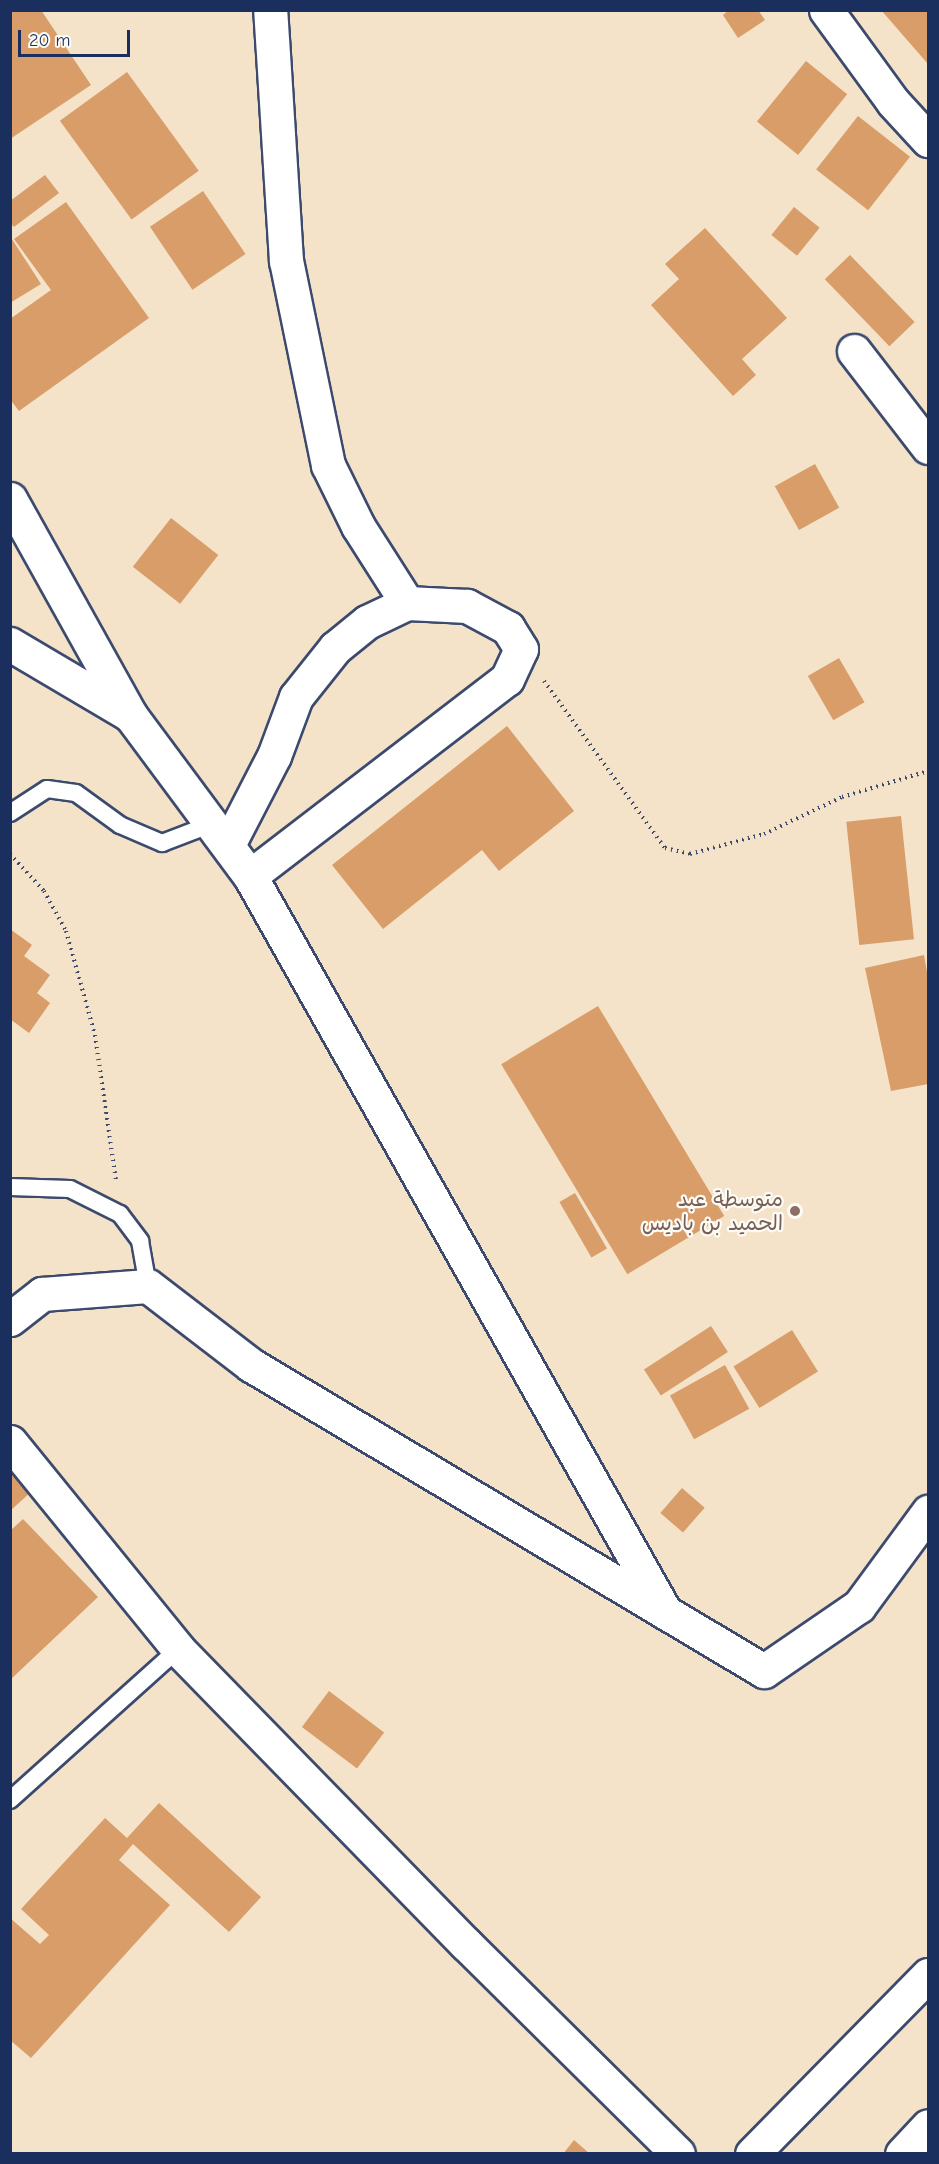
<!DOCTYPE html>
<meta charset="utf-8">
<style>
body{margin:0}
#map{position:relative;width:939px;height:2164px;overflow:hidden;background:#f4e3c9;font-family:"Comic Neue","Playpen Sans Arabic",sans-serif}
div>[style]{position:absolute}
.building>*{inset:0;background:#d89d69;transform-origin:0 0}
.path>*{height:4px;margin-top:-2px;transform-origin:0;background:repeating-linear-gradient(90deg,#3c4a6e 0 1.5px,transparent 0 6px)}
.roads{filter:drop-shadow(2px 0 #3c4a6e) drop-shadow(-2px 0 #3c4a6e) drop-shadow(0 2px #3c4a6e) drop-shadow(0 -2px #3c4a6e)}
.service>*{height:16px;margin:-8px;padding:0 8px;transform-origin:8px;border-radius:8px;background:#fff}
.minor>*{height:33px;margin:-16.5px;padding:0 16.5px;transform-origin:16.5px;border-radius:16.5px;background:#fff}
.dots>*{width:16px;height:16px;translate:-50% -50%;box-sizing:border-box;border:3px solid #fdfcf7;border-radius:50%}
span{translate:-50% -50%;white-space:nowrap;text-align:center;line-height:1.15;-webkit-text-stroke:4.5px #fdfcf7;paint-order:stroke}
.education-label{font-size:21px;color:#785e54}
.right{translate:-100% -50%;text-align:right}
.frame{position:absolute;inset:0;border:12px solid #1b2f5e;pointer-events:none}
.scale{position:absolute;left:18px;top:30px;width:112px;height:27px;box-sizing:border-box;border:3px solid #1b2f5e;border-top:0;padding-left:8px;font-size:18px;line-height:21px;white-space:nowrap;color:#1b2f5e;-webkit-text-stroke:4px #fdfcf7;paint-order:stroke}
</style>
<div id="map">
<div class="building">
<div style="clip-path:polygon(10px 10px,41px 10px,91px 85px,10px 139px)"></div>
<div style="clip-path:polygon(729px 10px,758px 10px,765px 20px,738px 38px,723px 15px)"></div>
<div style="clip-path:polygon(881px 10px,928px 10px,928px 64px)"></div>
<div style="left:806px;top:61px;width:53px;height:78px;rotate:39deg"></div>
<div style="left:127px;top:72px;width:122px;height:83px;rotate:54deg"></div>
<div style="left:858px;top:116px;width:66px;height:68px;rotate:38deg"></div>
<div style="clip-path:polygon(45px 175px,59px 193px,14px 227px,10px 222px,10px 201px)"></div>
<div style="left:203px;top:191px;width:76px;height:64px;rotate:56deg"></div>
<div style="clip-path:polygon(66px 202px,149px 318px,19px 411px,10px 399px,10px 319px,51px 290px,14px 239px)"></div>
<div style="left:794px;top:207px;width:33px;height:36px;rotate:39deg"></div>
<div style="clip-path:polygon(705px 228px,787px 318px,742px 359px,756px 375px,733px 396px,651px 305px,679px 279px,665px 264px)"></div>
<div style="clip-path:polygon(10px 236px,41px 284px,10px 303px)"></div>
<div style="left:850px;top:255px;width:93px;height:35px;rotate:46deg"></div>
<div style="left:815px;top:464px;width:50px;height:46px;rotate:61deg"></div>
<div style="left:171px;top:518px;width:60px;height:62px;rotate:38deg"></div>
<div style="left:839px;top:658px;width:51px;height:36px;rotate:60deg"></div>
<div style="clip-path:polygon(507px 726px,574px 811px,499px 871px,482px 850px,383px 929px,332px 865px)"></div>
<div style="left:901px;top:816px;width:124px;height:55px;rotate:84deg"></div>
<div style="clip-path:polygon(10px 929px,32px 945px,24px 956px,50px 975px,37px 993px,50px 1003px,29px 1033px,10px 1019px)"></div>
<div style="clip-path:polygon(924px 955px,928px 978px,928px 1084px,891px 1091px,865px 968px)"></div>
<div style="left:598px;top:1006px;width:245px;height:113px;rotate:59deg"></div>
<div style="left:575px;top:1193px;width:64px;height:18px;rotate:60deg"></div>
<div style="left:711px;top:1326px;width:31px;height:80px;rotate:57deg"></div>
<div style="left:792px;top:1330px;width:49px;height:69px;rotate:58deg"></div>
<div style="left:725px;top:1365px;width:50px;height:63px;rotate:61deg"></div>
<div style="clip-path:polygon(10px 1467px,32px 1491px,10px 1511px)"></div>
<div style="left:682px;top:1488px;width:30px;height:33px;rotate:41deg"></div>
<div style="clip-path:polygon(23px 1519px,98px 1597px,10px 1680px,10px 1531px)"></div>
<div style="left:329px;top:1691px;width:69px;height:45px;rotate:37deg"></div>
<div style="clip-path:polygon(159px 1803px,261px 1897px,229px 1932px,133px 1844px,119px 1860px,170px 1905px,31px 2058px,10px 2040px,10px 1918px,40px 1944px,49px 1935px,21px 1909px,105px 1818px,127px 1838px)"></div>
<div style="clip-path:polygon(574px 2140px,590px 2154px,563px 2154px)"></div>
</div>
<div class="path">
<div style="left:544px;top:681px;width:206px;rotate:54.1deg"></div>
<div style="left:665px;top:848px;width:26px;rotate:13deg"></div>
<div style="left:690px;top:854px;width:77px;rotate:-15.1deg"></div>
<div style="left:764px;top:834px;width:86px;rotate:-25.4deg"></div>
<div style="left:842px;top:797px;width:90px;rotate:-16.8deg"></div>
<div style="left:10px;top:854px;width:50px;rotate:47.4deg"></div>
<div style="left:44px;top:891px;width:46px;rotate:61.2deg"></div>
<div style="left:66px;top:931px;width:108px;rotate:74.4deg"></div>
<div style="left:95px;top:1035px;width:147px;rotate:81.8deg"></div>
</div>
<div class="roads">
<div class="service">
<div style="left:10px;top:813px;width:44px;rotate:-33deg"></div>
<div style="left:47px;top:789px;width:29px;rotate:8deg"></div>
<div style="left:76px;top:793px;width:54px;rotate:36deg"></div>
<div style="left:120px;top:825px;width:46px;rotate:23.2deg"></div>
<div style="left:162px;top:843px;width:56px;rotate:-21deg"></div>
<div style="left:10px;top:1187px;width:60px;rotate:1.9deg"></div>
<div style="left:70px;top:1189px;width:56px;rotate:26.6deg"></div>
<div style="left:120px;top:1214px;width:34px;rotate:53deg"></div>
<div style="left:140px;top:1241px;width:46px;rotate:79.9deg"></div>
<div style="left:10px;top:1800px;width:226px;rotate:-41.9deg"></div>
</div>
<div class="minor">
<div style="left:826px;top:10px;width:114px;rotate:53.9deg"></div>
<div style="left:893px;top:102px;width:52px;rotate:47.4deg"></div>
<div style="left:854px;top:351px;width:121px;rotate:52.4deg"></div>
<div style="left:10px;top:499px;width:248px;rotate:60.9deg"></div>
<div style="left:131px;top:716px;width:199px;rotate:53.4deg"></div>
<div style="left:250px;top:876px;width:845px;rotate:60.58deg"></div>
<div style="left:10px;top:644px;width:139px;rotate:30.6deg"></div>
<div style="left:229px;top:843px;width:98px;rotate:-62.7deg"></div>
<div style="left:274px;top:756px;width:63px;rotate:-69.6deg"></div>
<div style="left:296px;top:697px;width:63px;rotate:-51.5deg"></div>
<div style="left:335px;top:648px;width:41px;rotate:-39.1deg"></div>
<div style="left:367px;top:622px;width:44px;rotate:-25.4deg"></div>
<div style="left:250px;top:876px;width:324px;rotate:-37.5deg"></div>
<div style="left:507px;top:679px;width:33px;rotate:-65deg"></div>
<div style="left:521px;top:649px;width:25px;rotate:-122deg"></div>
<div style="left:508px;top:628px;width:47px;rotate:-151.8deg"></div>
<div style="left:467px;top:606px;width:60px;rotate:-177.1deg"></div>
<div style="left:407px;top:603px;width:91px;rotate:-122.5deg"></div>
<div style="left:358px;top:526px;width:68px;rotate:-116.2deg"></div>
<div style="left:328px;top:465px;width:208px;rotate:-101.6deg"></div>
<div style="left:286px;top:261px;width:252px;rotate:-93.6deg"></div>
<div style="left:10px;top:1319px;width:41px;rotate:-38deg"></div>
<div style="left:42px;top:1294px;width:106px;rotate:-4.3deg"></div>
<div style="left:148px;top:1286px;width:130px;rotate:37.5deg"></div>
<div style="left:251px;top:1365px;width:597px;rotate:30.82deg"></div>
<div style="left:764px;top:1671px;width:115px;rotate:-34.4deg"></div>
<div style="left:859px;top:1606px;width:117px;rotate:-53.7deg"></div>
<div style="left:10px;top:1442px;width:267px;rotate:50.9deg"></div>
<div style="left:178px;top:1649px;width:412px;rotate:45.7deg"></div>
<div style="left:466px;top:1944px;width:298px;rotate:44.7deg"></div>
<div style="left:752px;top:2154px;width:251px;rotate:-45.5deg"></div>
<div style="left:902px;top:2154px;width:38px;rotate:-47deg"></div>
</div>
</div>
<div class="dots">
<div style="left:795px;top:1211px;background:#8d6e63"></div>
</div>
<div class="education-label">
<span class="right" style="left:783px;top:1211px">متوسطة عبد<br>الحميد بن باديس</span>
</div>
<div class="frame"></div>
<div class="scale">20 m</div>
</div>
